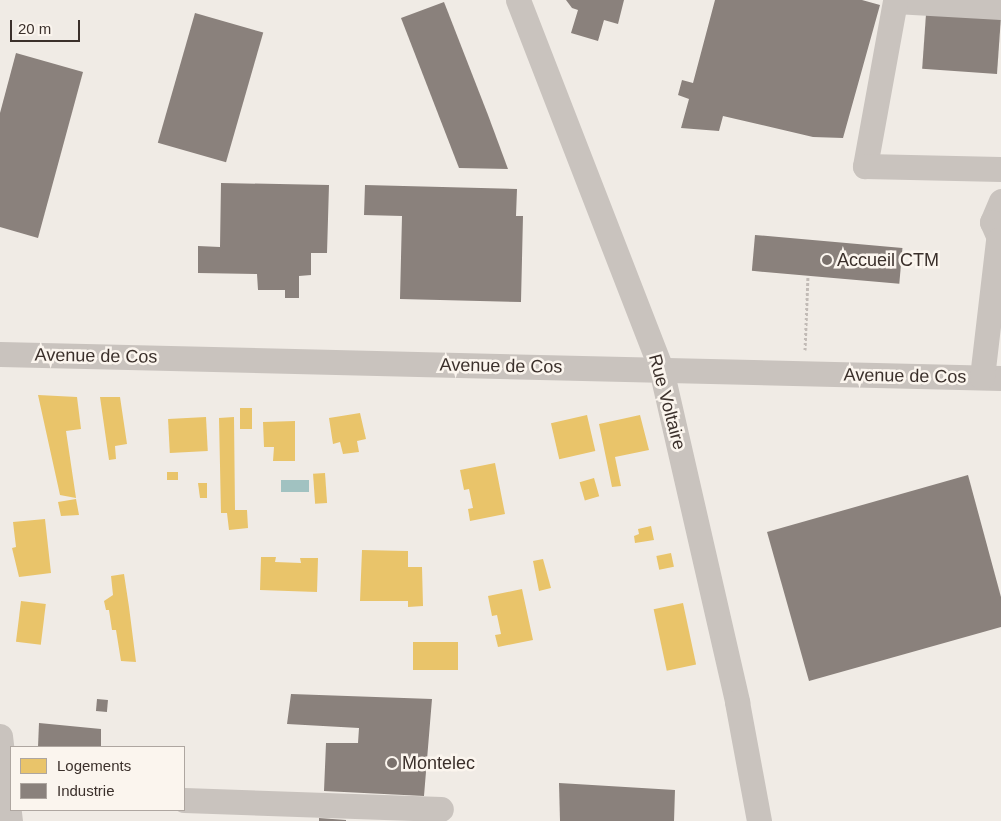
<!DOCTYPE html>
<style>
body{margin:0}
#map{position:relative;width:1001px;height:821px;overflow:hidden;background:#f0ebe5;font-family:Arial,sans-serif}
div>[style]{position:absolute}
.water>*{inset:0;background:#a1c2c1;transform-origin:0 0}
.homes>*{inset:0;background:#e9c46a;transform-origin:0 0}
.industry>*{inset:0;background:#8a817c;transform-origin:0 0}
.path>*{height:3px;margin-top:-1.5px;transform-origin:0;background:repeating-linear-gradient(90deg,#c2bbb6 0 2.5px,transparent 0 5px)}
.minor>*{height:25px;margin:-12.5px;padding:0 12.5px;transform-origin:12.5px;border-radius:12.5px;background:#c9c3be}
.dots>*{width:14px;height:14px;translate:-50% -50%;box-sizing:border-box;border:2px solid #fbf5ee;border-radius:50%}
span{translate:-50% -50%;white-space:nowrap;text-align:center;line-height:1.15;-webkit-text-stroke:5px #fbf5ee;paint-order:stroke}
.poi-label{font-size:18px;color:#3b302b}
.left{translate:0 -50%;text-align:left}
.street-label{font-size:18px;color:#3b302b}
.legend{position:absolute;left:10px;top:746px;width:175px;height:65px;box-sizing:border-box;background:#fbf5ee;border:1px solid #aea6a0;margin:0;padding:6px 9px;list-style:none;font-size:15px;color:#3b302b}
.legend li{display:flex;align-items:center;gap:10px;height:25px}
.legend b{width:25px;border:1px solid #aea6a0}
.scale{position:absolute;left:10px;top:20px;width:70px;height:22px;box-sizing:border-box;border:2px solid #3b302b;border-top:0;padding-left:6px;font-size:15px;line-height:18px;white-space:nowrap;color:#3b302b;-webkit-text-stroke:4px #fbf5ee;paint-order:stroke}
</style>
<div id="map">
<div class="water">
<div style="left:309px;top:480px;width:12px;height:28px;rotate:90deg"></div>
</div>
<div class="homes">
<div style="clip-path:polygon(38px 395px,77px 397px,81px 429px,66px 431px,76px 498px,60px 495px)"></div>
<div style="clip-path:polygon(100px 397px,120px 397px,127px 444px,115px 446px,116px 459px,109px 460px)"></div>
<div style="left:240px;top:408px;width:12px;height:21px"></div>
<div style="clip-path:polygon(360px 413px,366px 439px,357px 441px,359px 452px,343px 454px,340px 442px,333px 444px,329px 418px)"></div>
<div style="left:587px;top:415px;width:37px;height:37px;rotate:77deg"></div>
<div style="clip-path:polygon(640px 415px,649px 450px,615px 457px,621px 486px,612px 487px,599px 424px)"></div>
<div style="left:206px;top:417px;width:34px;height:38px;rotate:87deg"></div>
<div style="clip-path:polygon(234px 417px,235px 510px,247px 510px,248px 528px,229px 530px,227px 513px,221px 513px,219px 418px)"></div>
<div style="clip-path:polygon(295px 421px,295px 461px,273px 461px,274px 447px,264px 447px,263px 422px)"></div>
<div style="clip-path:polygon(495px 463px,505px 514px,470px 521px,468px 509px,473px 508px,469px 489px,464px 490px,460px 470px)"></div>
<div style="left:178px;top:472px;width:8px;height:11px;rotate:90deg"></div>
<div style="left:325px;top:473px;width:30px;height:12px;rotate:86deg"></div>
<div style="left:594px;top:478px;width:19px;height:15px;rotate:74deg"></div>
<div style="clip-path:polygon(198px 483px,207px 483px,207px 498px,200px 498px)"></div>
<div style="clip-path:polygon(76px 499px,79px 515px,61px 516px,58px 502px)"></div>
<div style="clip-path:polygon(45px 519px,51px 573px,19px 577px,12px 548px,16px 547px,13px 522px)"></div>
<div style="clip-path:polygon(651px 526px,654px 540px,635px 543px,634px 536px,639px 534px,638px 529px)"></div>
<div style="clip-path:polygon(362px 550px,408px 551px,408px 567px,422px 567px,423px 606px,408px 607px,408px 601px,360px 601px)"></div>
<div style="left:671px;top:553px;width:14px;height:15px;rotate:78deg"></div>
<div style="clip-path:polygon(261px 557px,276px 557px,275px 562px,301px 563px,300px 558px,318px 558px,317px 592px,260px 590px)"></div>
<div style="clip-path:polygon(543px 559px,551px 588px,539px 591px,533px 561px)"></div>
<div style="clip-path:polygon(124px 574px,129px 607px,136px 662px,121px 661px,116px 630px,112px 630px,109px 610px,106px 610px,104px 601px,113px 595px,111px 576px)"></div>
<div style="clip-path:polygon(522px 589px,533px 640px,498px 647px,495px 635px,501px 634px,497px 615px,492px 616px,488px 596px)"></div>
<div style="left:21px;top:601px;width:25px;height:41px;rotate:7deg"></div>
<div style="left:683px;top:603px;width:63px;height:30px;rotate:78deg"></div>
<div style="left:413px;top:642px;width:45px;height:28px"></div>
</div>
<div class="industry">
<div style="clip-path:polygon(566px 0,624px 0,618px 24px,604px 20px,598px 41px,571px 33px,578px 10px,572px 8px)"></div>
<div style="clip-path:polygon(715px 0,862px 0,880px 5px,843px 138px,813px 137px,723px 116px,719px 131px,681px 128px,689px 99px,678px 95px,682px 80px,693px 83px)"></div>
<div style="clip-path:polygon(444px 2px,488px 115px,508px 169px,459px 168px,401px 18px)"></div>
<div style="left:195px;top:13px;width:71px;height:135px;rotate:16deg"></div>
<div style="left:926px;top:14px;width:75px;height:55px;rotate:4deg"></div>
<div style="clip-path:polygon(16px 53px,83px 72px,38px 238px,0 227px,0 113px)"></div>
<div style="clip-path:polygon(221px 183px,329px 185px,327px 253px,311px 253px,311px 275px,299px 276px,299px 298px,285px 298px,285px 290px,258px 290px,257px 274px,198px 273px,198px 246px,220px 247px)"></div>
<div style="clip-path:polygon(365px 185px,517px 189px,516px 216px,523px 216px,521px 302px,400px 299px,402px 216px,364px 215px)"></div>
<div style="left:755px;top:235px;width:148px;height:36px;rotate:5deg"></div>
<div style="clip-path:polygon(968px 475px,1001px 597px,1001px 627px,809px 681px,767px 532px)"></div>
<div style="clip-path:polygon(291px 694px,432px 699px,424px 796px,324px 791px,326px 743px,358px 743px,359px 728px,287px 724px)"></div>
<div style="left:97px;top:699px;width:11px;height:12px;rotate:5deg"></div>
<div style="clip-path:polygon(39px 723px,101px 729px,101px 747px,38px 747px)"></div>
<div style="clip-path:polygon(559px 783px,675px 790px,674px 821px,560px 821px)"></div>
<div style="clip-path:polygon(319px 818px,346px 820px,346px 821px,319px 821px)"></div>
</div>
<div class="path">
<div style="left:805px;top:350px;width:74px;rotate:-87.7deg"></div>
</div>
<div class="minor">
<div style="left:518px;top:0;width:396px;rotate:68.8deg"></div>
<div style="left:661px;top:369px;width:342px;rotate:77.1deg"></div>
<div style="left:737px;top:702px;width:121px;rotate:79.5deg"></div>
<div style="left:1001px;top:7px;width:106px;rotate:-176.8deg"></div>
<div style="left:895px;top:1px;width:168px;rotate:100.3deg"></div>
<div style="left:865px;top:166px;width:136px;rotate:1.3deg"></div>
<div style="left:1001px;top:201px;width:23px;rotate:113deg"></div>
<div style="left:992px;top:222px;width:22px;rotate:66deg"></div>
<div style="left:0;top:354px;width:1001px;rotate:1.37deg"></div>
<div style="left:982px;top:377px;width:138px;rotate:-83.3deg"></div>
<div style="left:0;top:736px;width:86px;rotate:83.3deg"></div>
<div style="left:184px;top:800px;width:257px;rotate:2deg"></div>
</div>
<div class="dots">
<div style="left:827px;top:260px;background:#7a716c"></div>
<div style="left:392px;top:763px;background:#7a716c"></div>
</div>
<div class="poi-label">
<span class="left" style="left:837px;top:260px">Accueil CTM</span>
<span class="left" style="left:402px;top:763px">Montelec</span>
</div>
<div class="street-label">
<span style="left:96px;top:356px;rotate:1deg">Avenue de Cos</span>
<span style="left:501px;top:366px;rotate:1deg">Avenue de Cos</span>
<span style="left:905px;top:376px;rotate:1deg">Avenue de Cos</span>
<span style="left:667px;top:402px;rotate:75deg">Rue Voltaire</span>
</div>
<ul class="legend">
<li><b style="height:14px;background:#e9c46a"></b>Logements</li>
<li><b style="height:14px;background:#8a817c"></b>Industrie</li>
</ul>
<div class="scale">20 m</div>
</div>
